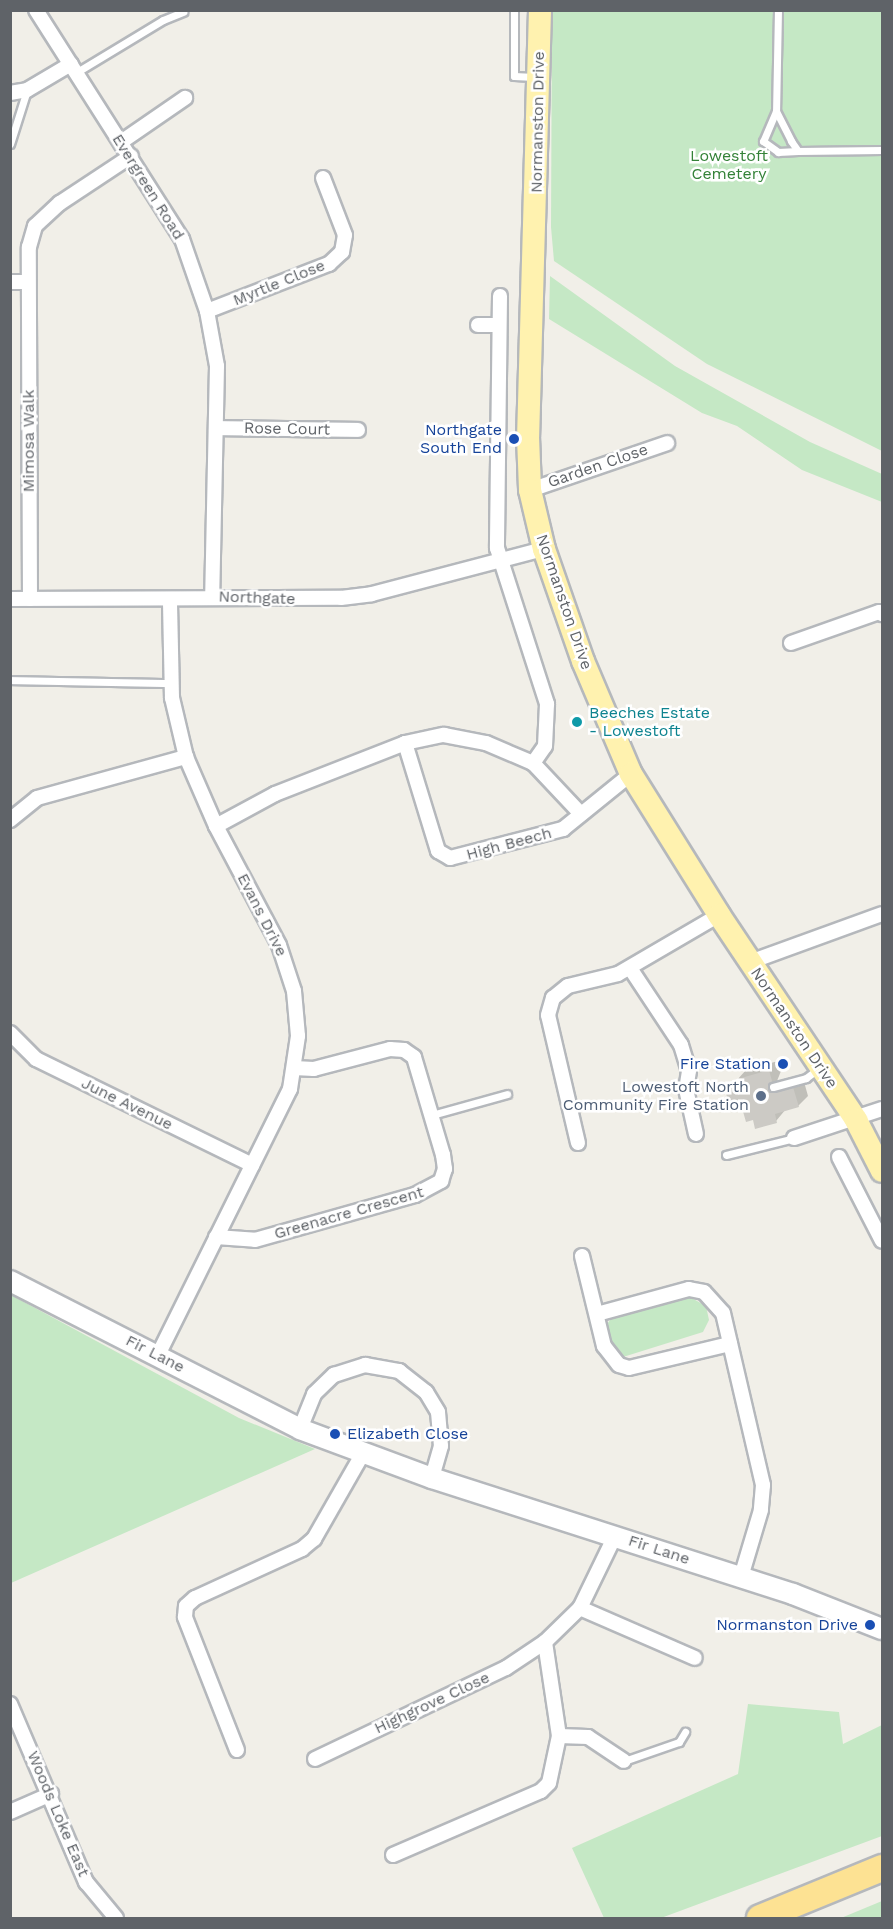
<!DOCTYPE html>
<style>
body{margin:0}
#map{position:relative;width:893px;height:1929px;overflow:hidden;background:#f1efe8;font-family:"Work Sans",sans-serif}
div>[style]{position:absolute}
.green>*{inset:0;background:#c5e8c5}
.shadow>*{inset:0;background:#0003}
.building>*{inset:0;background:#cccac5}
.roads{filter:drop-shadow(2px 0 #b5b8bc) drop-shadow(-2px 0 #b5b8bc) drop-shadow(0 2px #b5b8bc) drop-shadow(0 -2px #b5b8bc)}
.lane>*{height:7px;margin:-3.5px;padding:0 3.5px;transform-origin:3.5px;border-radius:3.5px;background:#fff}
.street>*{height:14px;margin:-7px;padding:0 7px;transform-origin:7px;border-radius:7px;background:#fff}
.secondary>*{height:20px;margin:-10px;padding:0 10px;transform-origin:10px;border-radius:10px;background:#fff}
.primary>*{height:22px;margin:-11px;padding:0 11px;transform-origin:11px;border-radius:11px;background:#fff2af}
.highway>*{height:26px;margin:-13px;padding:0 13px;transform-origin:13px;border-radius:13px;background:#fde293}
.dots>*{width:16px;height:16px;translate:-50% -50%;box-sizing:border-box;border:3px solid #fff;border-radius:50%}
span{translate:-50% -50%;white-space:nowrap;text-align:center;line-height:1.15;-webkit-text-stroke:5px #fff;paint-order:stroke}
.street-label{font-size:16px;color:#5f6368}
.park-label{font-size:16px;color:#348238}
.transit-label{font-size:16px;color:#164399}
.right{translate:-100% -50%;text-align:right}
.left{translate:0 -50%;text-align:left}
.culture-label{font-size:16px;color:#0d838f}
.service-label{font-size:16px;color:#4e5e75}
.frame{position:absolute;inset:0;border:12px solid #5f6368;pointer-events:none}
</style>
<div id="map">
<div class="green">
<div style="clip-path:polygon(552px 11px,882px 11px,882px 451px,707px 364px,554px 261px,551px 227px)"></div>
<div style="clip-path:polygon(550px 276px,675px 366px,810px 442px,882px 474px,882px 502px,802px 470px,737px 426px,702px 413px,549px 319px)"></div>
<div style="clip-path:polygon(11px 1295px,239px 1418px,315px 1449px,11px 1583px)"></div>
<div style="clip-path:polygon(688px 1296px,706px 1306px,709px 1320px,703px 1332px,623px 1357px,612px 1351px,605px 1327px,613px 1316px)"></div>
<div style="clip-path:polygon(748px 1704px,839px 1712px,843px 1744px,882px 1725px,882px 1836px,661px 1918px,604px 1918px,572px 1848px,738px 1774px)"></div>
<div style="clip-path:polygon(882px 1901px,882px 1918px,841px 1918px)"></div>
</div>
<div class="shadow">
<div style="clip-path:polygon(778px 1061px,781px 1071px,777px 1081px,803px 1078px,808px 1096px,798px 1106px,786px 1109px,776px 1121px,727px 1091px,746px 1070px)"></div>
</div>
<div class="building">
<div style="clip-path:polygon(769px 1070px,772px 1081px,769px 1091px,793px 1087px,799px 1107px,775px 1114px,777px 1123px,755px 1129px,753px 1120px,746px 1122px,740px 1101px,729px 1104px,725px 1090px,737px 1087px,734px 1080px)"></div>
</div>
<div class="roads">
<div class="lane">
<div style="left:514px;top:10px;width:66px;rotate:90deg"></div>
<div style="left:514px;top:76px;width:20px;rotate:3deg"></div>
<div style="left:778px;top:10px;width:101px;rotate:91.1deg"></div>
<div style="left:776px;top:111px;width:34px;rotate:63deg"></div>
<div style="left:791px;top:141px;width:12px;rotate:55deg"></div>
<div style="left:798px;top:151px;width:84px;rotate:-0.7deg"></div>
<div style="left:77px;top:72px;width:100px;rotate:-31.2deg"></div>
<div style="left:163px;top:20px;width:22px;rotate:-22deg"></div>
<div style="left:776px;top:111px;width:33px;rotate:113deg"></div>
<div style="left:763px;top:141px;width:19px;rotate:36deg"></div>
<div style="left:778px;top:152px;width:20px;rotate:-3deg"></div>
<div style="left:10px;top:144px;width:57px;rotate:-72.5deg"></div>
<div style="left:10px;top:680px;width:162px;rotate:1.1deg"></div>
<div style="left:773px;top:1087px;width:34px;rotate:-15deg"></div>
<div style="left:806px;top:1078px;width:15px;rotate:-37deg"></div>
<div style="left:432px;top:1115px;width:78px;rotate:-15.6deg"></div>
<div style="left:726px;top:1155px;width:70px;rotate:-14deg"></div>
<div style="left:624px;top:1761px;width:58px;rotate:-19.1deg"></div>
<div style="left:679px;top:1742px;width:12px;rotate:-59deg"></div>
</div>
<div class="street">
<div style="left:36px;top:10px;width:272px;rotate:57.5deg"></div>
<div style="left:182px;top:239px;width:76px;rotate:70.9deg"></div>
<div style="left:207px;top:311px;width:56px;rotate:79.7deg"></div>
<div style="left:217px;top:366px;width:230px;rotate:91.2deg"></div>
<div style="left:10px;top:93px;width:17px;rotate:-10deg"></div>
<div style="left:27px;top:90px;width:51px;rotate:-30.6deg"></div>
<div style="left:121px;top:142px;width:78px;rotate:-34.5deg"></div>
<div style="left:10px;top:282px;width:18px"></div>
<div style="left:500px;top:296px;width:252px;rotate:90.7deg"></div>
<div style="left:497px;top:548px;width:164px;rotate:72.2deg"></div>
<div style="left:547px;top:704px;width:42px;rotate:92.7deg"></div>
<div style="left:545px;top:746px;width:21px;rotate:125deg"></div>
<div style="left:207px;top:311px;width:131px;rotate:-21.1deg"></div>
<div style="left:329px;top:264px;width:18px;rotate:-43deg"></div>
<div style="left:342px;top:252px;width:17px;rotate:-80deg"></div>
<div style="left:345px;top:235px;width:61px;rotate:-111.1deg"></div>
<div style="left:478px;top:325px;width:21px"></div>
<div style="left:216px;top:428px;width:142px;rotate:0.8deg"></div>
<div style="left:530px;top:490px;width:145px;rotate:-18.9deg"></div>
<div style="left:10px;top:599px;width:331px;rotate:-0.2deg"></div>
<div style="left:341px;top:598px;width:31px;rotate:-7deg"></div>
<div style="left:372px;top:594px;width:178px;rotate:-14.7deg"></div>
<div style="left:30px;top:599px;width:352px;rotate:-90.2deg"></div>
<div style="left:29px;top:247px;width:22px;rotate:-74deg"></div>
<div style="left:35px;top:226px;width:34px;rotate:-43deg"></div>
<div style="left:60px;top:203px;width:85px;rotate:-33.5deg"></div>
<div style="left:791px;top:643px;width:93px;rotate:-19.4deg"></div>
<div style="left:879px;top:612px;width:4px;rotate:34deg"></div>
<div style="left:405px;top:743px;width:113px;rotate:73deg"></div>
<div style="left:438px;top:851px;width:14px;rotate:30deg"></div>
<div style="left:450px;top:858px;width:117px;rotate:-14.4deg"></div>
<div style="left:563px;top:829px;width:87px;rotate:-39deg"></div>
<div style="left:10px;top:820px;width:35px;rotate:-39deg"></div>
<div style="left:37px;top:798px;width:155px;rotate:-15.4deg"></div>
<div style="left:216px;top:826px;width:67px;rotate:-28.5deg"></div>
<div style="left:275px;top:794px;width:140px;rotate:-21.4deg"></div>
<div style="left:405px;top:743px;width:40px;rotate:-12deg"></div>
<div style="left:444px;top:735px;width:43px;rotate:10.8deg"></div>
<div style="left:486px;top:743px;width:51px;rotate:23.1deg"></div>
<div style="left:533px;top:763px;width:70px;rotate:46.7deg"></div>
<div style="left:750px;top:962px;width:140px;rotate:-20deg"></div>
<div style="left:630px;top:968px;width:92px;rotate:56.5deg"></div>
<div style="left:681px;top:1045px;width:27px;rotate:73deg"></div>
<div style="left:689px;top:1071px;width:18px;rotate:99deg"></div>
<div style="left:686px;top:1089px;width:46px;rotate:77.5deg"></div>
<div style="left:10px;top:1033px;width:37px;rotate:45deg"></div>
<div style="left:36px;top:1059px;width:241px;rotate:26.1deg"></div>
<div style="left:794px;top:1138px;width:93px;rotate:-18.2deg"></div>
<div style="left:578px;top:1143px;width:131px;rotate:-103.2deg"></div>
<div style="left:548px;top:1015px;width:18px;rotate:-74deg"></div>
<div style="left:553px;top:998px;width:19px;rotate:-39deg"></div>
<div style="left:568px;top:986px;width:51px;rotate:-13.5deg"></div>
<div style="left:618px;top:974px;width:117px;rotate:-30.3deg"></div>
<div style="left:839px;top:1157px;width:94px;rotate:62.9deg"></div>
<div style="left:216px;top:1237px;width:39px;rotate:4deg"></div>
<div style="left:255px;top:1240px;width:166px;rotate:-15.7deg"></div>
<div style="left:415px;top:1195px;width:30px;rotate:-28deg"></div>
<div style="left:441px;top:1181px;width:13px;rotate:-72deg"></div>
<div style="left:445px;top:1169px;width:14px;rotate:-98deg"></div>
<div style="left:443px;top:1155px;width:102px;rotate:-106.5deg"></div>
<div style="left:414px;top:1057px;width:12px;rotate:-145deg"></div>
<div style="left:404px;top:1050px;width:14px;rotate:-176deg"></div>
<div style="left:390px;top:1049px;width:79px;rotate:165.3deg"></div>
<div style="left:314px;top:1069px;width:20px;rotate:-177deg"></div>
<div style="left:582px;top:1256px;width:93px;rotate:76.3deg"></div>
<div style="left:604px;top:1346px;width:24px;rotate:52deg"></div>
<div style="left:619px;top:1365px;width:10px;rotate:17deg"></div>
<div style="left:629px;top:1368px;width:104px;rotate:-13.4deg"></div>
<div style="left:597px;top:1314px;width:95px;rotate:-15.2deg"></div>
<div style="left:689px;top:1289px;width:15px;rotate:11deg"></div>
<div style="left:704px;top:1292px;width:28px;rotate:48deg"></div>
<div style="left:723px;top:1313px;width:177px;rotate:76.9deg"></div>
<div style="left:763px;top:1485px;width:25px;rotate:95deg"></div>
<div style="left:761px;top:1510px;width:70px;rotate:106.6deg"></div>
<div style="left:158px;top:1355px;width:297px;rotate:-63.6deg"></div>
<div style="left:290px;top:1089px;width:54px;rotate:-81.4deg"></div>
<div style="left:298px;top:1036px;width:45px;rotate:-95.1deg"></div>
<div style="left:294px;top:991px;width:48px;rotate:-108.1deg"></div>
<div style="left:279px;top:945px;width:135px;rotate:-117.9deg"></div>
<div style="left:216px;top:826px;width:75px;rotate:-113.5deg"></div>
<div style="left:186px;top:757px;width:61px;rotate:-103.3deg"></div>
<div style="left:172px;top:698px;width:99px;rotate:-91.2deg"></div>
<div style="left:300px;top:1429px;width:38px;rotate:-68deg"></div>
<div style="left:314px;top:1394px;width:28px;rotate:-44deg"></div>
<div style="left:334px;top:1375px;width:33px;rotate:-18deg"></div>
<div style="left:365px;top:1365px;width:35px;rotate:10deg"></div>
<div style="left:399px;top:1371px;width:34px;rotate:38deg"></div>
<div style="left:426px;top:1392px;width:23px;rotate:59deg"></div>
<div style="left:438px;top:1412px;width:34px;rotate:85deg"></div>
<div style="left:441px;top:1446px;width:33px;rotate:106deg"></div>
<div style="left:580px;top:1608px;width:125px;rotate:23.5deg"></div>
<div style="left:10px;top:1704px;width:194px;rotate:66.9deg"></div>
<div style="left:86px;top:1882px;width:47px;rotate:50.2deg"></div>
<div style="left:559px;top:1736px;width:29px;rotate:2deg"></div>
<div style="left:588px;top:1737px;width:43px;rotate:33.7deg"></div>
<div style="left:237px;top:1750px;width:143px;rotate:-111.4deg"></div>
<div style="left:185px;top:1617px;width:11px;rotate:-85deg"></div>
<div style="left:186px;top:1606px;width:12px;rotate:-42deg"></div>
<div style="left:195px;top:1598px;width:118px;rotate:-24.6deg"></div>
<div style="left:302px;top:1549px;width:16px;rotate:-40deg"></div>
<div style="left:314px;top:1539px;width:99px;rotate:-60.3deg"></div>
<div style="left:315px;top:1759px;width:212px;rotate:-25.5deg"></div>
<div style="left:506px;top:1668px;width:47px;rotate:-33.7deg"></div>
<div style="left:545px;top:1642px;width:49px;rotate:-44.2deg"></div>
<div style="left:580px;top:1608px;width:80px;rotate:-64.1deg"></div>
<div style="left:10px;top:1812px;width:45px;rotate:-23.7deg"></div>
<div style="left:393px;top:1855px;width:161px;rotate:-23.4deg"></div>
<div style="left:541px;top:1791px;width:11px;rotate:-45deg"></div>
<div style="left:549px;top:1783px;width:48px;rotate:-78deg"></div>
<div style="left:559px;top:1736px;width:95px;rotate:-98.5deg"></div>
</div>
<div class="secondary">
<div style="left:10px;top:1281px;width:326px;rotate:27deg"></div>
<div style="left:300px;top:1429px;width:141px;rotate:20.4deg"></div>
<div style="left:432px;top:1478px;width:379px;rotate:17.8deg"></div>
<div style="left:793px;top:1594px;width:96px;rotate:21.5deg"></div>
</div>
<div class="primary">
<div style="left:540px;top:10px;width:427px;rotate:91.6deg"></div>
<div style="left:528px;top:437px;width:53px;rotate:87.8deg"></div>
<div style="left:530px;top:490px;width:61px;rotate:76.7deg"></div>
<div style="left:544px;top:549px;width:119px;rotate:70.8deg"></div>
<div style="left:583px;top:661px;width:123px;rotate:67deg"></div>
<div style="left:631px;top:774px;width:166px;rotate:58deg"></div>
<div style="left:719px;top:915px;width:247px;rotate:56.2deg"></div>
<div style="left:856px;top:1120px;width:57px;rotate:63deg"></div>
</div>
<div class="highway">
<div style="left:760px;top:1918px;width:132px;rotate:-22.3deg"></div>
</div>
</div>
<div class="dots">
<div style="left:514px;top:439px;background:#1a4fb4"></div>
<div style="left:577px;top:722px;background:#0f9aa8"></div>
<div style="left:783px;top:1064px;background:#1a4fb4"></div>
<div style="left:761px;top:1096px;background:#5c6f8a"></div>
<div style="left:335px;top:1434px;background:#1a4fb4"></div>
<div style="left:870px;top:1625px;background:#1a4fb4"></div>
</div>
<div class="street-label">
<span style="left:538px;top:122px;rotate:-89deg">Normanston Drive</span>
<span style="left:148px;top:187px;rotate:58deg">Evergreen Road</span>
<span style="left:279px;top:283px;rotate:-22deg">Myrtle Close</span>
<span style="left:287px;top:429px;rotate:1deg">Rose Court</span>
<span style="left:29px;top:441px;rotate:-90deg">Mimosa Walk</span>
<span style="left:598px;top:466px;rotate:-19deg">Garden Close</span>
<span style="left:257px;top:598px;rotate:2deg">Northgate</span>
<span style="left:564px;top:602px;rotate:71deg">Normanston Drive</span>
<span style="left:509px;top:844px;rotate:-15deg">High Beech</span>
<span style="left:262px;top:915px;rotate:63deg">Evans Drive</span>
<span style="left:794px;top:1028px;rotate:56deg">Normanston Drive</span>
<span style="left:127px;top:1104px;rotate:26deg">June Avenue</span>
<span style="left:349px;top:1213px;rotate:-16deg">Greenacre Crescent</span>
<span style="left:155px;top:1354px;rotate:27deg">Fir Lane</span>
<span style="left:659px;top:1550px;rotate:18deg">Fir Lane</span>
<span style="left:432px;top:1703px;rotate:-25deg">Highgrove Close</span>
<span style="left:58px;top:1814px;rotate:67deg">Woods Loke East</span>
</div>
<div class="park-label">
<span style="left:729px;top:165px">Lowestoft<br>Cemetery</span>
</div>
<div class="transit-label">
<span class="right" style="left:502px;top:439px">Northgate<br>South End</span>
<span class="right" style="left:771px;top:1064px">Fire Station</span>
<span class="left" style="left:347px;top:1434px">Elizabeth Close</span>
<span class="right" style="left:858px;top:1625px">Normanston Drive</span>
</div>
<div class="culture-label">
<span class="left" style="left:589px;top:722px">Beeches Estate<br>- Lowestoft</span>
</div>
<div class="service-label">
<span class="right" style="left:749px;top:1096px">Lowestoft North<br>Community Fire Station</span>
</div>
<div class="frame"></div>
</div>
